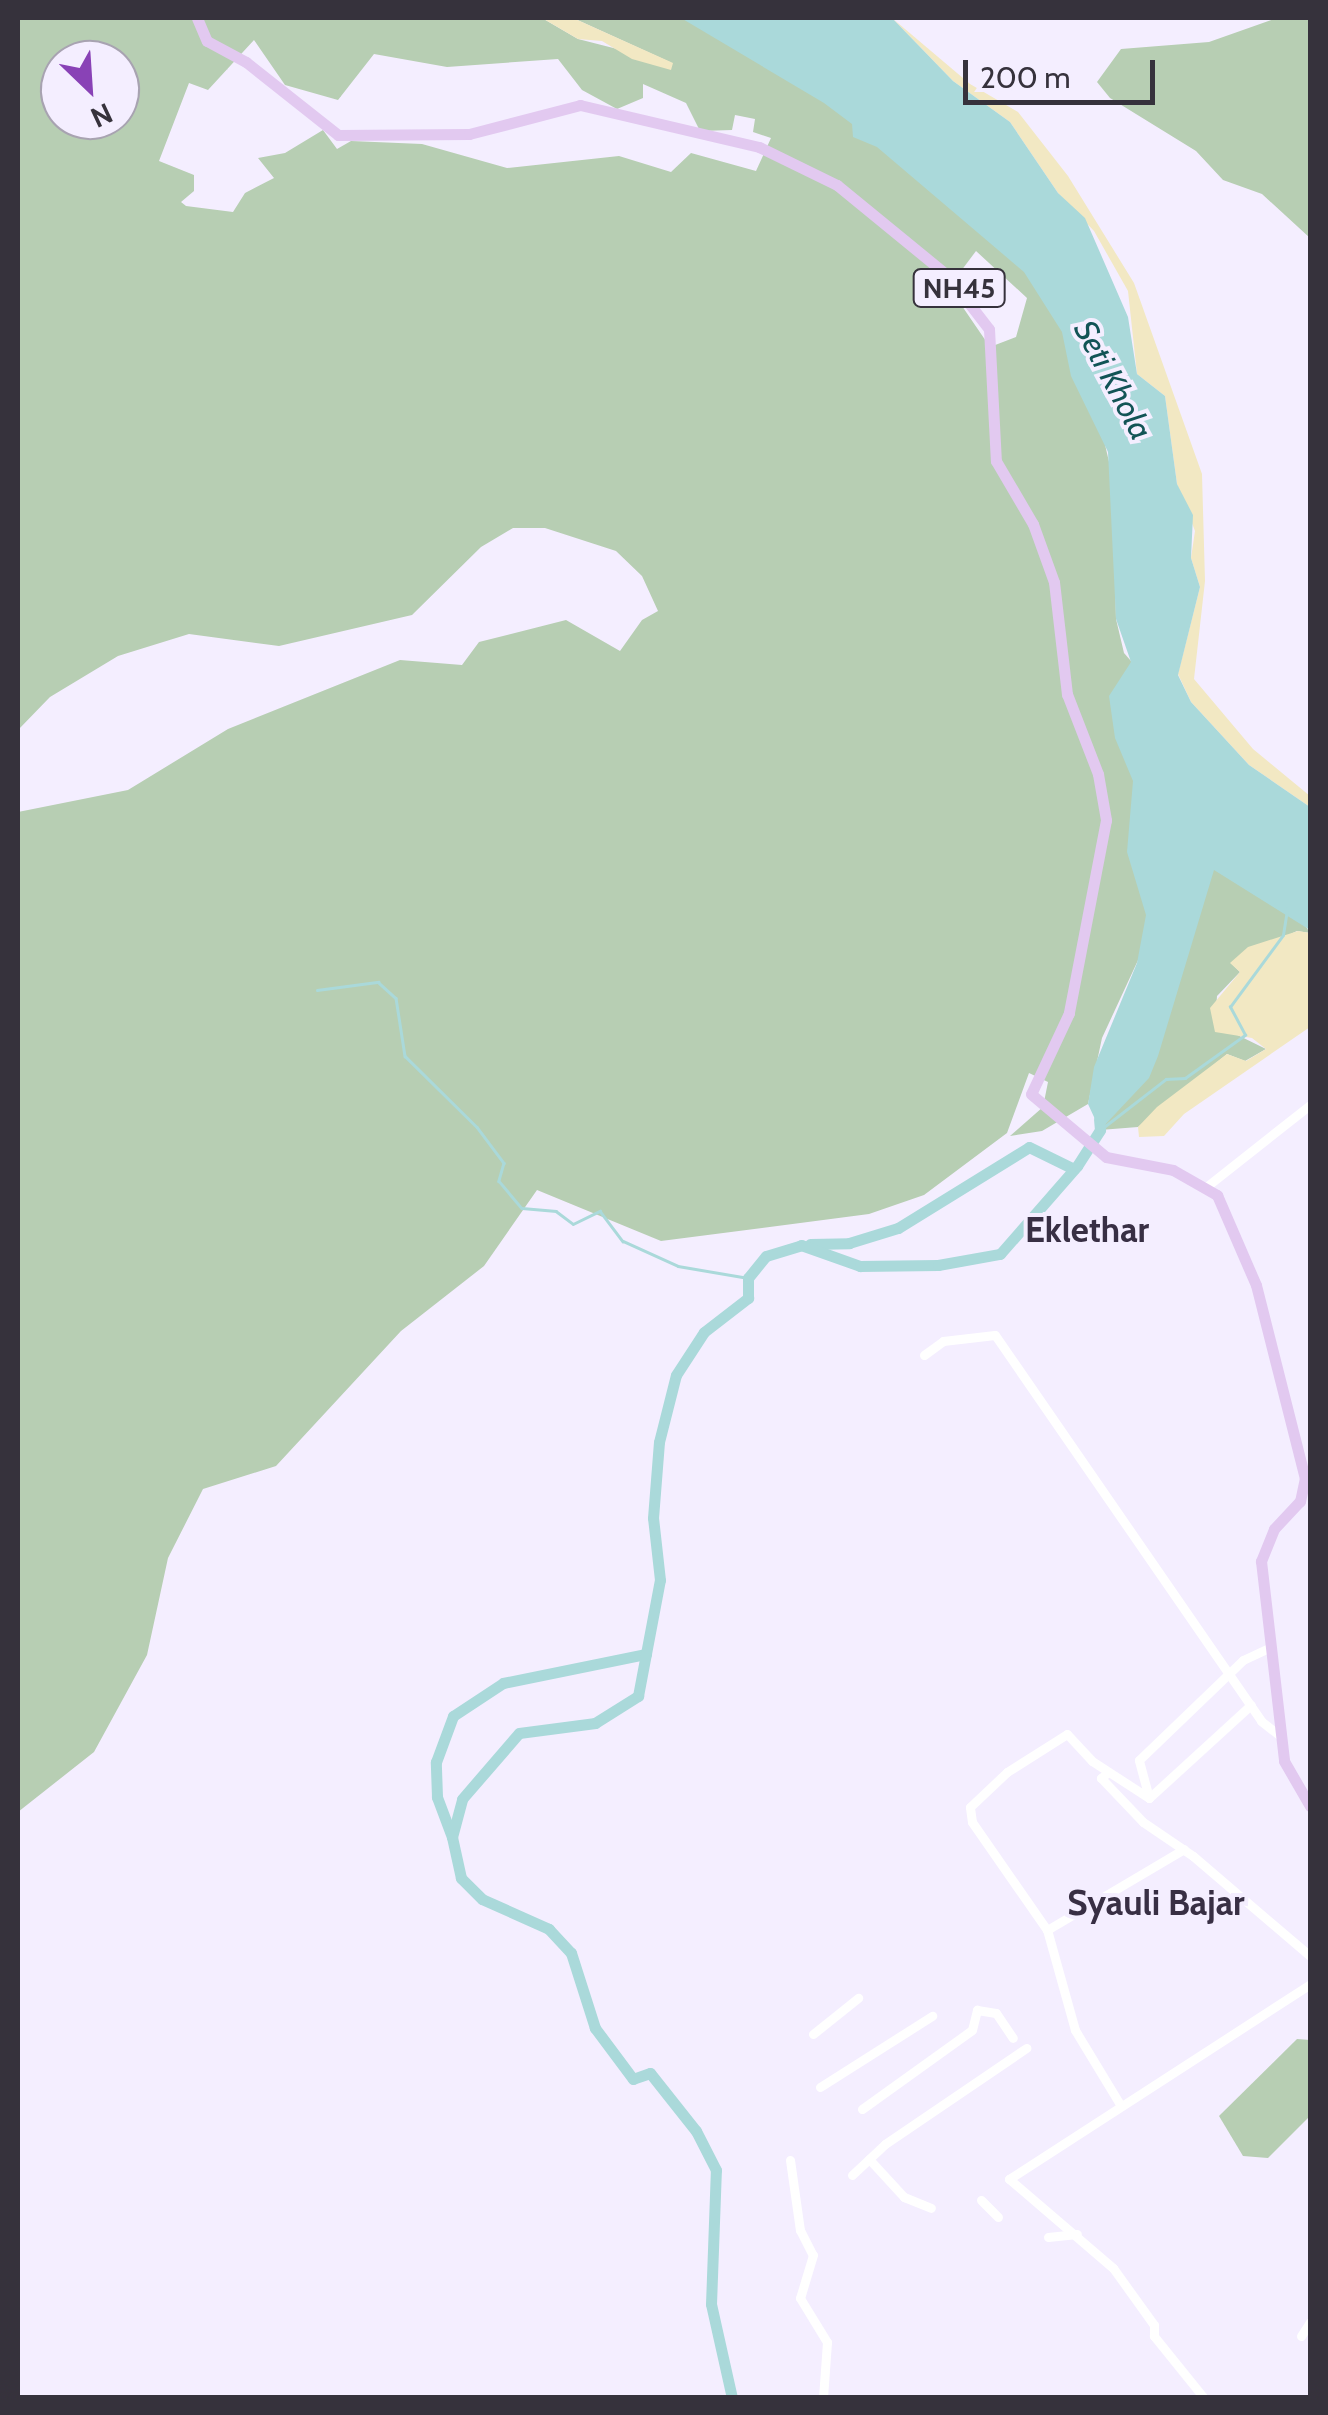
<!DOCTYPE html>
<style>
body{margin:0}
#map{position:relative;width:1328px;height:2415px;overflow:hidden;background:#f4eeff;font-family:Cabin,sans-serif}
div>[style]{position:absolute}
.green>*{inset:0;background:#b7ceb3}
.sand>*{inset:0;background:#f2e8c3}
.water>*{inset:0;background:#aad9da}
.stream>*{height:2.5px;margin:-1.25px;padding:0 1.25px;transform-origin:1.25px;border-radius:1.25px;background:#aad9da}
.river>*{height:11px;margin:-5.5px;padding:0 5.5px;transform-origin:5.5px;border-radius:5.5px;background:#aad9da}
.minor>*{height:9px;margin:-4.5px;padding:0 4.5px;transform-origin:4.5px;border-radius:4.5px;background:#fff}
.major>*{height:11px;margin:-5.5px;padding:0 5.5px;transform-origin:5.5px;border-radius:5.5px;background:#e2c9f0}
span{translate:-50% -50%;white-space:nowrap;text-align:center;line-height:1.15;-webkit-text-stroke:8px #f4eeff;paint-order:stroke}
.shield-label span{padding:2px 8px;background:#f4eeff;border:2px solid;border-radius:8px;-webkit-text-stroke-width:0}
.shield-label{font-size:28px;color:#36323c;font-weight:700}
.water-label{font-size:32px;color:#125456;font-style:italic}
.quarter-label{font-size:35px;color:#382f44;font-weight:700}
.frame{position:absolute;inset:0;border:20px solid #36323c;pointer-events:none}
.north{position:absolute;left:40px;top:40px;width:100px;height:100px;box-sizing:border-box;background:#f4eeff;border:2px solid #a8a3b1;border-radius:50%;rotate:155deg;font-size:28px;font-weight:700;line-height:40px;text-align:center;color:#36323c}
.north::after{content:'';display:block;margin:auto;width:35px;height:45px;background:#8942b6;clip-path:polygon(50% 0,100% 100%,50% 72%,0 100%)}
.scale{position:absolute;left:963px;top:60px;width:192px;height:45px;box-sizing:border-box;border:5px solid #36323c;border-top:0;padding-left:12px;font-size:30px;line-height:35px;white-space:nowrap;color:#36323c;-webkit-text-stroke:8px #f4eeff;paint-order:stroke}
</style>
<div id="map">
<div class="green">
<div style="clip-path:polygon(evenodd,18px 18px,542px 18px,578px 39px,672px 63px,573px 18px,770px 18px,883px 94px,1040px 289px,1086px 363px,1113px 479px,1116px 619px,1124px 653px,1138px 669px,1190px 848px,1102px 1038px,1088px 1104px,1042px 1131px,1010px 1136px,1043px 1107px,1048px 1082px,1029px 1073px,1007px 1133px,924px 1195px,869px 1214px,661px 1241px,537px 1190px,484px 1266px,401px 1331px,276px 1466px,203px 1489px,168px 1558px,147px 1655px,94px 1752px,18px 1812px,18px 812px,128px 790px,228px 729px,400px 660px,462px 665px,479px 642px,566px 620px,620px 651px,642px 620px,658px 611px,642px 576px,616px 551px,545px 528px,513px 528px,481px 547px,412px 615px,279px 646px,189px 634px,118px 656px,50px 697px,18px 730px,18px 18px,254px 40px,285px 85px,338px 100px,374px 54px,447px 67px,558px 59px,582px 90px,617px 109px,643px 98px,643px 84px,686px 103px,700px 131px,732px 130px,735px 115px,755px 119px,753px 132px,771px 138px,756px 171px,691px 153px,671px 172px,619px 156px,507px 168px,422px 144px,351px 141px,337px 149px,323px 130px,285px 153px,258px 158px,274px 178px,245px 193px,233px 212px,186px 206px,181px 202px,194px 191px,194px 175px,159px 161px,189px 83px,208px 90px,254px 40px,18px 18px,60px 60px,120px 60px,120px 120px,60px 120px,60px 60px,18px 18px,976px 251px,1027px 298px,1016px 337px,990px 347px,949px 287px,976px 251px)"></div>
<div style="clip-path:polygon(1277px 18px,1310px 18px,1310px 238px,1262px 194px,1223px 180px,1196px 151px,1110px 98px,1097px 82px,1121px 49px,1209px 42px)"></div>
<div style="clip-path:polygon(1203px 858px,1301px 919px,1310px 933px,1297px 931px,1231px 963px,1240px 972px,1217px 996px,1215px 1024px,1266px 1049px,1245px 1061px,1227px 1054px,1138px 1127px,1100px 1130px)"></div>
<div style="clip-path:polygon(1297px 2039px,1310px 2040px,1310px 2116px,1268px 2158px,1243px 2156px,1219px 2116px)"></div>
</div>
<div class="sand">
<div style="clip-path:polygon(542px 18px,573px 18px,673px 63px,671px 70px,632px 59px,602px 41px,578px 39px)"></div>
<div style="clip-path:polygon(892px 18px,970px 84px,1018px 112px,1068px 176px,1134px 283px,1202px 474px,1205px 581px,1194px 679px,1253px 749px,1310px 796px,1310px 807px,1249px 765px,1191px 702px,1178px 674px,1200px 587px,1191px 558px,1195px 531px,1177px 484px,1165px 396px,1137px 374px,1128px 291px,1094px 231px,1058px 193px,1010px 122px,953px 81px)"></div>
<div style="clip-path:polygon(1298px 931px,1310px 933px,1310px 1027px,1184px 1114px,1164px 1136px,1139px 1137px,1138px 1127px,1157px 1107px,1227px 1054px,1246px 1061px,1266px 1049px,1252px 1038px,1215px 1032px,1210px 1008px,1240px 972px,1230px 963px,1248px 947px)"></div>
</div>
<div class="water">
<div style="clip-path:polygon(681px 18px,892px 18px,953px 81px,1010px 122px,1058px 193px,1085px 218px,1128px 317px,1137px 374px,1165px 396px,1177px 484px,1193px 515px,1191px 558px,1200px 587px,1178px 675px,1191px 702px,1249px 765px,1310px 807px,1310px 930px,1214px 870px,1158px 1056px,1149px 1078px,1100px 1130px,1088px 1104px,1094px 1067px,1137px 963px,1146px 915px,1127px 852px,1133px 781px,1115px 738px,1109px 696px,1131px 662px,1116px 619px,1108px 452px,1071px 376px,1062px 332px,1024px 272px,877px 147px,853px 137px,852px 124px,824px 103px)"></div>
</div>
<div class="stream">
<div style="left:317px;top:990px;width:62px;rotate:-7.5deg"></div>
<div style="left:378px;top:982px;width:24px;rotate:42deg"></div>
<div style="left:396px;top:998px;width:59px;rotate:81.2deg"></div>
<div style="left:405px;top:1056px;width:101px;rotate:44.6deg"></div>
<div style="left:477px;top:1127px;width:45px;rotate:53.1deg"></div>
<div style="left:504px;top:1163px;width:19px;rotate:106deg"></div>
<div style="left:499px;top:1181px;width:35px;rotate:50deg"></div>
<div style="left:522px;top:1208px;width:34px;rotate:5deg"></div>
<div style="left:556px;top:1211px;width:21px;rotate:37deg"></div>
<div style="left:573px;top:1224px;width:30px;rotate:-26deg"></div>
<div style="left:600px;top:1211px;width:38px;rotate:53deg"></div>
<div style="left:623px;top:1241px;width:60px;rotate:24.4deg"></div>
<div style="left:678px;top:1266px;width:71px;rotate:9.7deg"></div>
<div style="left:1100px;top:1130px;width:83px;rotate:-37.7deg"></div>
<div style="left:1166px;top:1079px;width:19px;rotate:-3deg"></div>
<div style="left:1185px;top:1078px;width:74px;rotate:-35.6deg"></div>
<div style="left:1245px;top:1035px;width:32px;rotate:-118deg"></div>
<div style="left:1230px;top:1007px;width:89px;rotate:-53.6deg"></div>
<div style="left:1283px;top:935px;width:26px;rotate:-81deg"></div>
</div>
<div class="river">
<div style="left:810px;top:1244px;width:39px;rotate:-1deg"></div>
<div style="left:849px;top:1243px;width:51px;rotate:-17deg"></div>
<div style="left:898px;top:1228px;width:154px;rotate:-31.7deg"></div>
<div style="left:1029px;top:1147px;width:50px;rotate:26.1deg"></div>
<div style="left:452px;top:1837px;width:43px;rotate:-110.6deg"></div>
<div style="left:437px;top:1797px;width:35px;rotate:-92deg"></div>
<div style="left:436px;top:1762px;width:49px;rotate:-69.7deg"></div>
<div style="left:453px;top:1716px;width:60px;rotate:-33.4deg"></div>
<div style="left:503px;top:1683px;width:146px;rotate:-11.5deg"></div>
<div style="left:732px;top:2398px;width:96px;rotate:-102.6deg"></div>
<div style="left:711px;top:2304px;width:134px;rotate:-87.9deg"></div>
<div style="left:716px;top:2170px;width:44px;rotate:-117.1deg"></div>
<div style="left:696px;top:2131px;width:74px;rotate:-128.4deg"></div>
<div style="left:650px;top:2073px;width:18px;rotate:161deg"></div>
<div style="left:633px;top:2079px;width:64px;rotate:-126.7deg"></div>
<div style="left:595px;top:2028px;width:79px;rotate:-107.7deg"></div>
<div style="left:571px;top:1953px;width:33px;rotate:-133deg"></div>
<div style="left:549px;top:1929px;width:73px;rotate:-155.9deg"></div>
<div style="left:482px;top:1899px;width:30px;rotate:-135deg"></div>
<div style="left:461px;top:1878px;width:42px;rotate:-102.4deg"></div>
<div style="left:452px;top:1837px;width:39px;rotate:-75deg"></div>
<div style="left:462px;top:1799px;width:87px;rotate:-49.2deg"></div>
<div style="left:519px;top:1733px;width:77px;rotate:-7.5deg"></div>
<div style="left:595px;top:1723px;width:51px;rotate:-32.1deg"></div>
<div style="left:638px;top:1696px;width:118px;rotate:-79.3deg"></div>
<div style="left:660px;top:1580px;width:62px;rotate:-96.4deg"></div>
<div style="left:653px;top:1518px;width:76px;rotate:-85.5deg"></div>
<div style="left:659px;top:1442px;width:69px;rotate:-75.8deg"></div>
<div style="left:676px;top:1375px;width:51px;rotate:-56.9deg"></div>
<div style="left:704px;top:1332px;width:56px;rotate:-37.7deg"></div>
<div style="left:748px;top:1298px;width:20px;rotate:-90deg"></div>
<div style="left:748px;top:1278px;width:28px;rotate:-51deg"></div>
<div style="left:766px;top:1256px;width:37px;rotate:-17deg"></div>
<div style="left:801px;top:1245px;width:63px;rotate:19.6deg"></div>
<div style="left:860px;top:1266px;width:78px;rotate:-0.7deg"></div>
<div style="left:938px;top:1265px;width:63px;rotate:-10.1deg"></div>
<div style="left:1000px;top:1254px;width:117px;rotate:-48.8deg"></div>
<div style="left:1077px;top:1166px;width:43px;rotate:-57.4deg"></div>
<div style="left:1100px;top:1130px;width:11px;rotate:-95deg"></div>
</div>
<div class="minor">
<div style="left:1206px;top:1187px;width:132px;rotate:-38.3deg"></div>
<div style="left:924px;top:1355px;width:24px;rotate:-36deg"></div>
<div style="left:943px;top:1341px;width:52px;rotate:-6.6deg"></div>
<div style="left:995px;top:1335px;width:469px;rotate:55.4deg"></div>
<div style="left:1261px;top:1721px;width:24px;rotate:38deg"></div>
<div style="left:1107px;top:1773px;width:8px;rotate:140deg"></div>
<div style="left:1101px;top:1778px;width:61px;rotate:46.3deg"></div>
<div style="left:1143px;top:1822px;width:60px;rotate:34.2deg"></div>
<div style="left:1193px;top:1856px;width:154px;rotate:40.5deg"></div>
<div style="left:1149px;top:1798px;width:39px;rotate:-105deg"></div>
<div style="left:1139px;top:1760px;width:144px;rotate:-43.9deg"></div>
<div style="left:1243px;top:1660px;width:29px;rotate:-25deg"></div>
<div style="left:1047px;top:1930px;width:159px;rotate:-30.6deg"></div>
<div style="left:813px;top:2034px;width:58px;rotate:-38.7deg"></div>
<div style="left:820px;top:2087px;width:133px;rotate:-32.4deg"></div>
<div style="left:1121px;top:2106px;width:89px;rotate:-121.2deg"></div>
<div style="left:1075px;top:2030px;width:104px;rotate:-105.6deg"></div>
<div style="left:1047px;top:1930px;width:131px;rotate:-124.8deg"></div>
<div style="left:972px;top:1822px;width:15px;rotate:-98deg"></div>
<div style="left:970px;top:1807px;width:51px;rotate:-43.4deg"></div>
<div style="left:1007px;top:1772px;width:71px;rotate:-32.3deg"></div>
<div style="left:1067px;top:1734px;width:37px;rotate:47deg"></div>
<div style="left:1092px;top:1761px;width:68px;rotate:33deg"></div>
<div style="left:1149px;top:1798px;width:138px;rotate:-42.4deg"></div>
<div style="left:862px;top:2109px;width:135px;rotate:-35.7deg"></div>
<div style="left:972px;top:2030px;width:21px;rotate:-76deg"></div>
<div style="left:977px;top:2010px;width:19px;rotate:9deg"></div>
<div style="left:996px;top:2013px;width:30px;rotate:56deg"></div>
<div style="left:869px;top:2159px;width:52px;rotate:47.4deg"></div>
<div style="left:904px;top:2197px;width:29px;rotate:22deg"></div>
<div style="left:790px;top:2160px;width:71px;rotate:81.9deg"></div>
<div style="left:800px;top:2230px;width:28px;rotate:63deg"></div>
<div style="left:813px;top:2255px;width:45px;rotate:106.8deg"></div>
<div style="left:800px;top:2298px;width:52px;rotate:58.5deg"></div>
<div style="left:827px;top:2342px;width:56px;rotate:94.1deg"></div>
<div style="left:852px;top:2175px;width:45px;rotate:-43.2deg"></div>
<div style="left:885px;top:2144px;width:171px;rotate:-34.2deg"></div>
<div style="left:981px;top:2200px;width:24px;rotate:45deg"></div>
<div style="left:1048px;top:2237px;width:29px;rotate:-6deg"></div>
<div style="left:1301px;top:2336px;width:17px;rotate:-57deg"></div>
<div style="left:1204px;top:2398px;width:80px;rotate:-128.9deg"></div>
<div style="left:1154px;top:2336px;width:11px;rotate:-90deg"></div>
<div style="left:1154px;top:2325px;width:70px;rotate:-125.7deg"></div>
<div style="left:1113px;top:2268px;width:137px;rotate:-139.4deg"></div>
<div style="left:1009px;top:2179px;width:359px;rotate:-32.9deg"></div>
</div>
<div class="major">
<div style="left:197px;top:18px;width:25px;rotate:67deg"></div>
<div style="left:207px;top:41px;width:44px;rotate:28.3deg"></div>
<div style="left:246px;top:62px;width:117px;rotate:38.4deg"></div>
<div style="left:338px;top:135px;width:131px;rotate:-0.4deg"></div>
<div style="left:469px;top:134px;width:115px;rotate:-14.6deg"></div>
<div style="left:580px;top:105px;width:184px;rotate:13.2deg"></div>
<div style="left:759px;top:147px;width:87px;rotate:26deg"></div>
<div style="left:837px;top:185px;width:144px;rotate:39.3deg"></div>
<div style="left:948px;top:276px;width:67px;rotate:52.3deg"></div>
<div style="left:989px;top:329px;width:132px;rotate:87deg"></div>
<div style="left:996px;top:461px;width:73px;rotate:59.6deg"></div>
<div style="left:1033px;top:524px;width:62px;rotate:70.1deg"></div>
<div style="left:1054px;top:582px;width:113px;rotate:83.4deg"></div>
<div style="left:1067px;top:694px;width:86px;rotate:68.8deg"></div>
<div style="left:1098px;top:774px;width:47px;rotate:80.1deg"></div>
<div style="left:1106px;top:820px;width:197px;rotate:100.9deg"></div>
<div style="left:1069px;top:1013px;width:89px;rotate:115.1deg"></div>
<div style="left:1031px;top:1094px;width:98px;rotate:40deg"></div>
<div style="left:1106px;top:1157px;width:68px;rotate:11deg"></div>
<div style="left:1173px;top:1170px;width:51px;rotate:29.6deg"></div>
<div style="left:1217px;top:1195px;width:98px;rotate:66.6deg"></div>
<div style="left:1256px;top:1285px;width:199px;rotate:75.8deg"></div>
<div style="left:1305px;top:1478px;width:24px;rotate:102deg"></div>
<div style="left:1300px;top:1501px;width:38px;rotate:133deg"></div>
<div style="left:1274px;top:1529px;width:35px;rotate:112deg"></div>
<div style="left:1261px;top:1561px;width:201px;rotate:83.4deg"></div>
<div style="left:1284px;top:1761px;width:52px;rotate:60deg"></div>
</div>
<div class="shield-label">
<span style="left:959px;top:288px">NH45</span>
</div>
<div class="water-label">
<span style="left:1113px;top:380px;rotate:62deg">Seti Khola</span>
</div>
<div class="quarter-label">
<span style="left:1087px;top:1230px">Eklethar</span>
<span style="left:1156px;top:1903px">Syauli Bajar</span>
</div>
<div class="frame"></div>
<div class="north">N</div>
<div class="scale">200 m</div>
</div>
